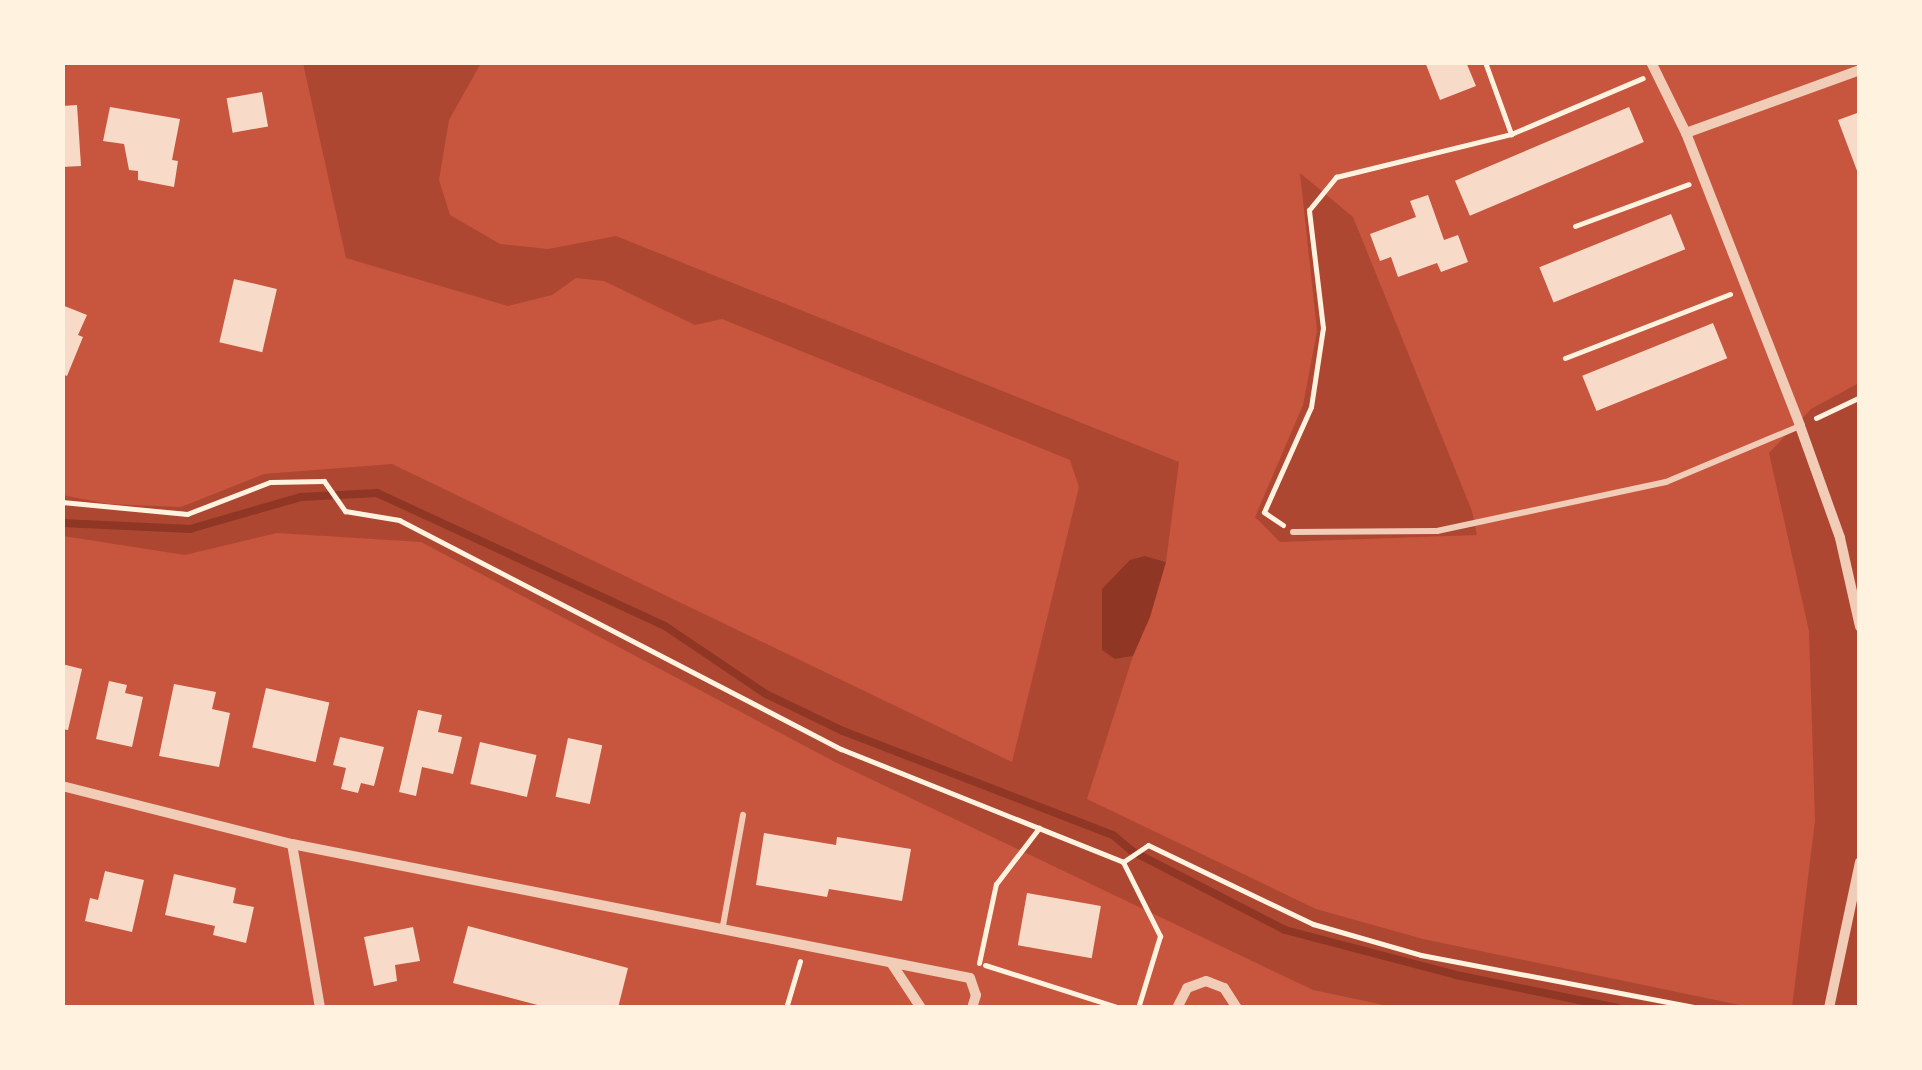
<!DOCTYPE html>
<style>
body{margin:0}
#map{position:relative;width:1922px;height:1070px;overflow:hidden;background:#c8553d;font-family:Jost,sans-serif}
div>[style]{position:absolute}
.green>*{inset:0;background:#ae4732}
.water>*{inset:0;background:#8f3625}
.stream>*{height:8px;margin:-4px;padding:0 4px;transform-origin:4px;border-radius:4px;background:#8f3625}
.building>*{inset:0;background:#f7dbc8;transform-origin:0 0}
.path>*{height:5px;margin:-2.5px;padding:0 2.5px;transform-origin:2.5px;border-radius:2.5px;background:#fff3e0}
.service>*{height:6px;margin:-3px;padding:0 3px;transform-origin:3px;border-radius:3px;background:#f1ccb7}
.minor>*{height:10px;margin:-5px;padding:0 5px;transform-origin:5px;border-radius:5px;background:#f1ccb7}
span{translate:-50% -50%;white-space:nowrap;text-align:center;line-height:1.15;-webkit-text-stroke:8px #fff3e0;paint-order:stroke}
.frame{position:absolute;inset:0;border:65px solid #fff3e0;pointer-events:none}
</style>
<div id="map">
<div class="green">
<div style="clip-path:polygon(303px 63px,481px 63px,449px 120px,439px 180px,450px 215px,500px 244px,548px 249px,616px 236px,1179px 462px,1166px 562px,1145px 556px,1115px 659px,1133px 656px,1087px 799px,1316px 909px,1423px 939px,1749px 1007px,1398px 1008px,1313px 990px,837px 763px,421px 542px,277px 533px,185px 555px,63px 536px,62px 495px,108px 504px,181px 507px,264px 474px,392px 464px,1012px 762px,1079px 487px,1070px 460px,722px 319px,695px 325px,604px 281px,576px 278px,552px 295px,508px 306px,346px 258px)"></div>
<div style="clip-path:polygon(1300px 173px,1353px 217px,1472px 511px,1477px 535px,1280px 542px,1255px 517px,1303px 405px,1317px 331px)"></div>
<div style="clip-path:polygon(1859px 383px,1859px 1007px,1792px 1007px,1815px 821px,1809px 631px,1769px 453px,1811px 409px)"></div>
</div>
<div class="water">
<div style="clip-path:polygon(1145px 556px,1166px 562px,1150px 617px,1133px 656px,1115px 659px,1102px 650px,1102px 589px,1130px 560px)"></div>
</div>
<div class="stream">
<div style="left:62px;top:523px;width:128px;rotate:2.7deg"></div>
<div style="left:190px;top:529px;width:116px;rotate:-16.1deg"></div>
<div style="left:301px;top:497px;width:76px;rotate:-3deg"></div>
<div style="left:377px;top:493px;width:317px;rotate:24.8deg"></div>
<div style="left:665px;top:626px;width:122px;rotate:34deg"></div>
<div style="left:766px;top:694px;width:85px;rotate:25.7deg"></div>
<div style="left:843px;top:731px;width:289px;rotate:21.1deg"></div>
<div style="left:1113px;top:835px;width:25px;rotate:40deg"></div>
<div style="left:1132px;top:851px;width:172px;rotate:27.3deg"></div>
<div style="left:1285px;top:930px;width:177px;rotate:14.7deg"></div>
<div style="left:1456px;top:975px;width:165px;rotate:11.5deg"></div>
</div>
<div class="building">
<div style="clip-path:polygon(1425px 62px,1466px 62px,1476px 86px,1440px 100px)"></div>
<div style="left:262px;top:92px;width:35px;height:36px;rotate:80deg"></div>
<div style="clip-path:polygon(77px 105px,81px 166px,62px 167px,62px 106px)"></div>
<div style="clip-path:polygon(110px 107px,180px 119px,172px 160px,178px 161px,174px 187px,138px 180px,138px 171px,129px 170px,124px 144px,103px 141px)"></div>
<div style="left:1629px;top:107px;width:38px;height:189px;rotate:67deg"></div>
<div style="clip-path:polygon(1860px 112px,1860px 176px,1859px 176px,1838px 120px)"></div>
<div style="clip-path:polygon(1428px 195px,1444px 240px,1458px 235px,1468px 262px,1441px 272px,1437px 263px,1398px 277px,1391px 257px,1380px 261px,1370px 234px,1416px 217px,1410px 201px)"></div>
<div style="left:1671px;top:214px;width:38px;height:142px;rotate:68deg"></div>
<div style="left:234px;top:279px;width:44px;height:65px;rotate:13deg"></div>
<div style="clip-path:polygon(62px 305px,87px 315px,78px 335px,83px 337px,67px 376px,62px 374px)"></div>
<div style="left:1713px;top:323px;width:38px;height:141px;rotate:68deg"></div>
<div style="clip-path:polygon(62px 664px,82px 669px,68px 730px,62px 729px)"></div>
<div style="clip-path:polygon(109px 681px,127px 685px,125px 693px,143px 697px,132px 747px,96px 739px)"></div>
<div style="clip-path:polygon(174px 684px,216px 692px,212px 709px,230px 713px,219px 767px,159px 756px)"></div>
<div style="left:266px;top:688px;width:65px;height:61px;rotate:13deg"></div>
<div style="clip-path:polygon(418px 710px,442px 715px,438px 732px,462px 737px,453px 774px,422px 767px,416px 796px,399px 792px)"></div>
<div style="clip-path:polygon(340px 737px,384px 747px,374px 786px,361px 783px,358px 793px,341px 789px,346px 768px,333px 765px)"></div>
<div style="left:568px;top:738px;width:35px;height:60px;rotate:12deg"></div>
<div style="left:480px;top:742px;width:58px;height:43px;rotate:13deg"></div>
<div style="clip-path:polygon(764px 833px,836px 845px,837px 837px,911px 849px,902px 901px,829px 889px,827px 897px,756px 885px)"></div>
<div style="clip-path:polygon(105px 871px,144px 880px,132px 932px,85px 921px,90px 898px,98px 900px)"></div>
<div style="clip-path:polygon(174px 874px,236px 888px,233px 903px,254px 907px,246px 943px,213px 935px,215px 926px,165px 915px)"></div>
<div style="left:1027px;top:893px;width:75px;height:53px;rotate:10deg"></div>
<div style="clip-path:polygon(468px 926px,628px 968px,618px 1008px,549px 1008px,453px 983px)"></div>
<div style="clip-path:polygon(413px 927px,420px 961px,395px 965px,397px 981px,374px 986px,364px 937px)"></div>
</div>
<div class="path">
<div style="left:1485px;top:62px;width:77px;rotate:70.1deg"></div>
<div style="left:1575px;top:226px;width:121px;rotate:-20.2deg"></div>
<div style="left:1565px;top:358px;width:177px;rotate:-21.2deg"></div>
<div style="left:1816px;top:418px;width:49px;rotate:-25.5deg"></div>
<div style="left:62px;top:502px;width:126px;rotate:5.5deg"></div>
<div style="left:187px;top:514px;width:89px;rotate:-21.1deg"></div>
<div style="left:270px;top:482px;width:54px;rotate:-1.1deg"></div>
<div style="left:324px;top:481px;width:37px;rotate:55deg"></div>
<div style="left:345px;top:511px;width:55px;rotate:9.5deg"></div>
<div style="left:399px;top:520px;width:498px;rotate:27.4deg"></div>
<div style="left:841px;top:749px;width:304px;rotate:21.8deg"></div>
<div style="left:1123px;top:862px;width:83px;rotate:63.4deg"></div>
<div style="left:1160px;top:936px;width:75px;rotate:107deg"></div>
<div style="left:1283px;top:525px;width:23px;rotate:-146deg"></div>
<div style="left:1264px;top:512px;width:115px;rotate:-65.9deg"></div>
<div style="left:1311px;top:407px;width:80px;rotate:-81.4deg"></div>
<div style="left:1323px;top:328px;width:119px;rotate:-96.8deg"></div>
<div style="left:1309px;top:210px;width:43px;rotate:-50.7deg"></div>
<div style="left:1336px;top:177px;width:180px;rotate:-13.8deg"></div>
<div style="left:1511px;top:134px;width:143px;rotate:-23deg"></div>
<div style="left:1123px;top:862px;width:30px;rotate:-34deg"></div>
<div style="left:1148px;top:845px;width:183px;rotate:25.6deg"></div>
<div style="left:1313px;top:924px;width:112px;rotate:16deg"></div>
<div style="left:1421px;top:955px;width:283px;rotate:10.8deg"></div>
<div style="left:979px;top:963px;width:81px;rotate:-77.9deg"></div>
<div style="left:996px;top:884px;width:71px;rotate:-52.5deg"></div>
<div style="left:985px;top:965px;width:142px;rotate:17.7deg"></div>
<div style="left:786px;top:1008px;width:49px;rotate:-73.4deg"></div>
</div>
<div class="service">
<div style="left:1293px;top:532px;width:144px;rotate:-0.4deg"></div>
<div style="left:1437px;top:531px;width:234px;rotate:-12.1deg"></div>
<div style="left:1666px;top:482px;width:145px;rotate:-22.7deg"></div>
<div style="left:722px;top:931px;width:118px;rotate:-79.7deg"></div>
</div>
<div class="minor">
<div style="left:1651px;top:62px;width:79px;rotate:63.8deg"></div>
<div style="left:1686px;top:133px;width:314px;rotate:68.7deg"></div>
<div style="left:1800px;top:426px;width:119px;rotate:70.3deg"></div>
<div style="left:1840px;top:538px;width:91px;rotate:77.3deg"></div>
<div style="left:1686px;top:133px;width:185px;rotate:-19.9deg"></div>
<div style="left:62px;top:786px;width:237px;rotate:14.2deg"></div>
<div style="left:292px;top:844px;width:691px;rotate:11.18deg"></div>
<div style="left:970px;top:978px;width:18px;rotate:71deg"></div>
<div style="left:976px;top:995px;width:14px;rotate:107deg"></div>
<div style="left:292px;top:844px;width:166px;rotate:80.3deg"></div>
<div style="left:892px;top:964px;width:53px;rotate:56.6deg"></div>
<div style="left:1177px;top:1008px;width:22px;rotate:-63deg"></div>
<div style="left:1187px;top:988px;width:20px;rotate:-20deg"></div>
<div style="left:1206px;top:981px;width:19px;rotate:21deg"></div>
<div style="left:1224px;top:988px;width:24px;rotate:57deg"></div>
<div style="left:1829px;top:1008px;width:149px;rotate:-78deg"></div>
</div>
<div class="frame"></div>
</div>
